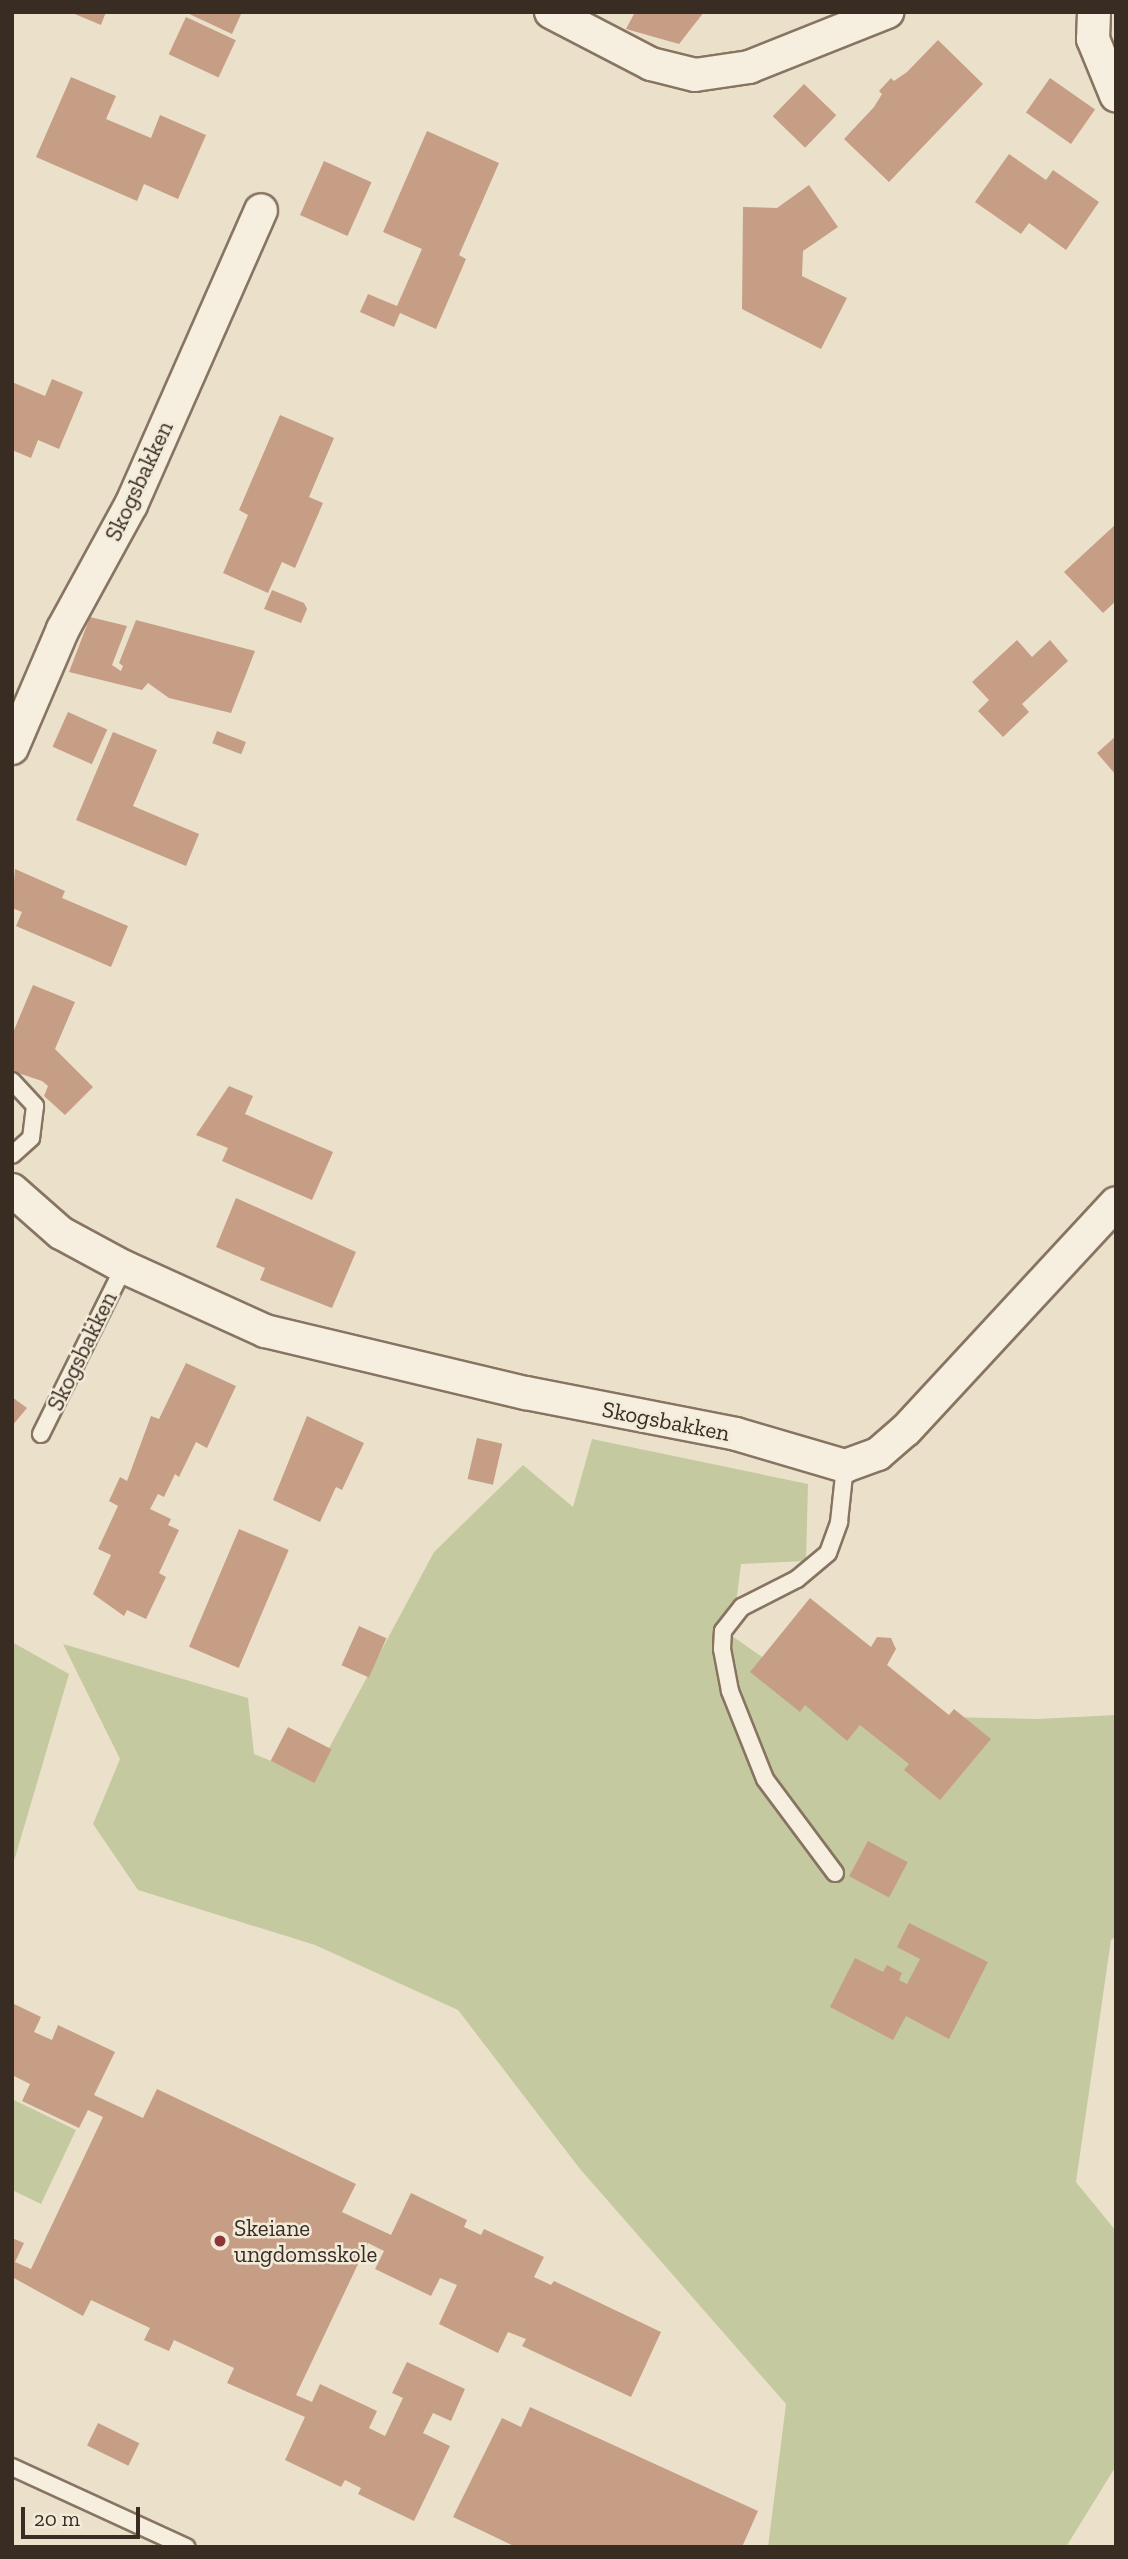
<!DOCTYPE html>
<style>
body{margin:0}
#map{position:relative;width:1128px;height:2559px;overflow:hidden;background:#ebe1cb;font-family:"Zilla Slab",serif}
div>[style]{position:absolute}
.green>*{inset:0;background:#c5c9a0}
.building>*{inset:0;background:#c69e85;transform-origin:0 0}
.roads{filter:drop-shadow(2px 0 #877461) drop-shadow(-2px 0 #877461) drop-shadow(0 2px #877461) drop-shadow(0 -2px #877461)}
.lane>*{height:16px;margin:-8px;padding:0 8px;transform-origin:8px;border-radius:8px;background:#f6eede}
.street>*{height:32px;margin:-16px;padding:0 16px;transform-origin:16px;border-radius:16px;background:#f6eede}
.dots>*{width:19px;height:19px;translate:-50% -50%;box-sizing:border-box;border:4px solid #f3ebda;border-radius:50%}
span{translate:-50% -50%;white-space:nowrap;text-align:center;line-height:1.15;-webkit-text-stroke:5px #f3ebda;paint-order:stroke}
.street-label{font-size:23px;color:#392d23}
.poi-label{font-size:23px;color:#392d23}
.left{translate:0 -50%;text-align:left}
.frame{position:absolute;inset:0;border:14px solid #392d23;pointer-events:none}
.scale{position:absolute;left:21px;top:2507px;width:119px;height:32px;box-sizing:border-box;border:4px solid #392d23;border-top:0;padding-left:9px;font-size:21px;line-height:24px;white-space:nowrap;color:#392d23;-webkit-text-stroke:5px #f3ebda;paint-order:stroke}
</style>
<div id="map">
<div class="green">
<div style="clip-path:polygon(592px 1439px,808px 1484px,806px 1561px,741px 1564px,732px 1636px,846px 1715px,1037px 1719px,1116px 1715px,1116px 1936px,1111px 1940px,1076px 2182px,1116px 2231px,1116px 2466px,1066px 2547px,768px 2547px,786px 2404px,580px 2169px,458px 2010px,315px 1945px,138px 1890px,93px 1824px,120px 1759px,63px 1644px,248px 1698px,254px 1754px,313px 1778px,434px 1552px,523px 1465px,573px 1507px)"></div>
<div style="clip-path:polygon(12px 1642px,69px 1674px,12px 1868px)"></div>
<div style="clip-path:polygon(12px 2099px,76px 2130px,41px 2204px,12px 2190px)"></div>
</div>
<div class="building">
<div style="clip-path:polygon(70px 12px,106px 12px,101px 25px)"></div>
<div style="clip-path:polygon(185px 12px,242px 12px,232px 34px)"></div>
<div style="clip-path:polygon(635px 12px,704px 12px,679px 44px,626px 29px)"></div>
<div style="left:186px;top:17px;width:55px;height:41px;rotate:25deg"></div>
<div style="clip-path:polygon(938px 40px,983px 84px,889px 182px,844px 139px,874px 107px,882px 94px,879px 91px,891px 78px,894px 81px,907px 72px)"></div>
<div style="clip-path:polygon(71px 77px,116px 96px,106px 119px,151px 138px,160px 115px,206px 135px,178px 199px,144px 184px,137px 201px,36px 157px)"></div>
<div style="left:1050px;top:78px;width:55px;height:42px;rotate:35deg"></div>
<div style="left:804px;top:84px;width:45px;height:45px;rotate:44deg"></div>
<div style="clip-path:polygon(427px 131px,499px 163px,459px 255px,466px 259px,436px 329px,400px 313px,394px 327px,360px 312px,368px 294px,397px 306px,422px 249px,383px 232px)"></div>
<div style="clip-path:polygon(1009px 154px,1046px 180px,1053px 170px,1099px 202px,1066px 250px,1029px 223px,1021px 234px,975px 202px)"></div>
<div style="left:324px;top:161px;width:52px;height:59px;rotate:24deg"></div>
<div style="clip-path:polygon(809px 185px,838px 227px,803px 251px,802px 276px,847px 298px,821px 349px,742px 309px,743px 207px,777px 208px)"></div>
<div style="clip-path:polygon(52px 379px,83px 392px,59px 449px,38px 440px,31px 458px,12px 450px,12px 382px,45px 396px)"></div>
<div style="clip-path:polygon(280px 415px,334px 438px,309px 497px,323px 503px,295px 568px,282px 562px,268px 593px,223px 573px,248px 515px,239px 510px)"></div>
<div style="clip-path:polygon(1116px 524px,1116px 601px,1103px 613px,1064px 572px)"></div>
<div style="clip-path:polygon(272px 590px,304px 603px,307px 609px,301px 623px,264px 609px)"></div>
<div style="clip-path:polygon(90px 617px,127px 626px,112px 665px,121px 671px,123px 666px,119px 663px,136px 620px,255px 651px,231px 713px,169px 698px,148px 683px,142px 690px,69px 672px)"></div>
<div style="clip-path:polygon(1017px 640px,1032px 657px,1050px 640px,1068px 661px,1022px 704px,1029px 712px,1003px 737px,978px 711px,989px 700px,972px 682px)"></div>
<div style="left:68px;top:712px;width:43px;height:38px;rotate:24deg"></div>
<div style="left:217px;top:731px;width:31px;height:13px;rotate:21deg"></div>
<div style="clip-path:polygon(113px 732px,157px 750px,133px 806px,199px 834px,186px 866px,76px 820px)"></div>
<div style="clip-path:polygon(1116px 736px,1116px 775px,1097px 753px)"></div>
<div style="clip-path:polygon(15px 869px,65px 891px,62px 898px,128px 926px,111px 967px,16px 926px,22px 912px,12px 908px)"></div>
<div style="clip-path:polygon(33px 985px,75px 1002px,55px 1049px,93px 1087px,65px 1115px,44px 1096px,48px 1086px,42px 1081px,12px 1071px,12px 1035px)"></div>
<div style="clip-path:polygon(229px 1086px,253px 1096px,245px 1114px,333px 1152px,312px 1200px,222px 1161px,228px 1148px,196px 1135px)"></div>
<div style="clip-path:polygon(236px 1198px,356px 1252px,332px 1308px,260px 1280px,265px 1268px,216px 1247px)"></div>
<div style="clip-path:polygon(186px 1363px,236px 1386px,207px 1448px,196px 1442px,179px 1477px,175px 1474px,164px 1497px,158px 1494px,150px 1509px,171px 1519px,168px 1525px,179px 1530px,159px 1573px,166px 1577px,146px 1619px,127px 1610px,124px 1616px,93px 1594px,111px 1555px,98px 1549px,118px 1506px,109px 1501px,120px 1477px,127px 1481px,151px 1416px,159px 1419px)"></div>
<div style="clip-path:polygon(12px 1397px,27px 1408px,12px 1426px)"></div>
<div style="clip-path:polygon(307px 1416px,364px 1443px,342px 1490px,336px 1487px,320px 1522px,273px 1500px)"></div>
<div style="left:477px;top:1438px;width:26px;height:42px;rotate:13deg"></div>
<div style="left:239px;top:1529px;width:54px;height:128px;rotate:23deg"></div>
<div style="clip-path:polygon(810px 1598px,871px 1647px,877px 1637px,891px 1638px,896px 1649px,887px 1665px,949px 1715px,954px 1709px,991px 1739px,940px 1800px,904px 1770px,909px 1764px,860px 1725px,847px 1741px,805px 1705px,800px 1712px,750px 1672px)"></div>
<div style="left:359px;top:1626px;width:30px;height:43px;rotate:24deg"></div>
<div style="left:288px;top:1727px;width:49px;height:38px;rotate:27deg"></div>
<div style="left:868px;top:1841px;width:45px;height:40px;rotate:28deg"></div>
<div style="clip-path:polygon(909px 1923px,988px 1962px,949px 2039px,906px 2016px,893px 2040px,830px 2007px,855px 1958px,883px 1972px,887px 1965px,902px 1973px,899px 1980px,907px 1984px,920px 1959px,897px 1947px)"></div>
<div style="clip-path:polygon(12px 2003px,41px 2017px,34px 2032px,52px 2040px,58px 2025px,115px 2052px,94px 2095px,143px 2118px,157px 2089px,356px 2184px,342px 2212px,391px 2235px,411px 2193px,467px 2220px,464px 2227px,481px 2235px,484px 2229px,544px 2257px,534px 2277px,551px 2285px,554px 2281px,661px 2332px,631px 2397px,522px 2346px,526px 2339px,508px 2332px,498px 2353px,439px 2324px,457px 2285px,440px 2278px,431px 2296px,375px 2269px,384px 2251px,368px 2243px,296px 2395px,312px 2402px,320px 2384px,377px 2411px,369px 2428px,385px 2436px,403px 2398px,392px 2393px,407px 2362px,465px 2389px,451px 2421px,433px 2413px,423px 2433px,450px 2446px,414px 2521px,358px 2494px,361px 2488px,345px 2480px,341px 2487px,285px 2460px,305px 2417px,227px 2383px,234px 2368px,174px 2340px,169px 2351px,144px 2340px,150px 2328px,91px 2300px,83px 2316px,12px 2277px,12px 2238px,24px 2243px,15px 2262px,31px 2269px,103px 2117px,88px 2110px,79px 2128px,22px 2101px,30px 2084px,12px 2075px)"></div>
<div style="clip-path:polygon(530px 2407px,758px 2511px,742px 2547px,516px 2547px,453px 2517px,502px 2418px,521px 2427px)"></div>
<div style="left:98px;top:2423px;width:46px;height:25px;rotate:26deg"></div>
</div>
<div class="roads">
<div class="lane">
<div style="left:12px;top:1081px;width:34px;rotate:47deg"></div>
<div style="left:35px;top:1106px;width:32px;rotate:97deg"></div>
<div style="left:31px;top:1138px;width:25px;rotate:138deg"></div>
<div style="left:41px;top:1434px;width:186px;rotate:-63.6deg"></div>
<div style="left:835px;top:1873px;width:117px;rotate:-126.7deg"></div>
<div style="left:765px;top:1779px;width:95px;rotate:-111.7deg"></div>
<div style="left:730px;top:1691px;width:43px;rotate:-100.8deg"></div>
<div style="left:722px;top:1649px;width:18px;rotate:-87deg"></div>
<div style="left:723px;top:1631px;width:31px;rotate:-52deg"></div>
<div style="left:742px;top:1607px;width:62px;rotate:-27deg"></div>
<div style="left:797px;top:1579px;width:40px;rotate:-40deg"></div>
<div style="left:828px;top:1553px;width:33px;rotate:-70deg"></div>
<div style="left:839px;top:1522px;width:56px;rotate:-83.9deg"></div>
<div style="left:12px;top:2467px;width:192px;rotate:24.7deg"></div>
</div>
<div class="street">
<div style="left:551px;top:12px;width:113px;rotate:27.5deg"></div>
<div style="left:651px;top:64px;width:45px;rotate:14deg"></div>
<div style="left:695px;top:75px;width:55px;rotate:-8.4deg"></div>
<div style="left:749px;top:67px;width:149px;rotate:-21.7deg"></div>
<div style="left:1094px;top:12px;width:27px;rotate:92deg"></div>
<div style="left:1093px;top:39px;width:61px;rotate:67.7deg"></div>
<div style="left:12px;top:748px;width:129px;rotate:-66.8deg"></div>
<div style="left:63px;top:629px;width:141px;rotate:-61.3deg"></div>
<div style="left:131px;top:505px;width:322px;rotate:-66.2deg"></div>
<div style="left:12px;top:1190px;width:65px;rotate:41.3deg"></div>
<div style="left:61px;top:1233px;width:72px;rotate:28.4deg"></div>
<div style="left:124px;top:1267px;width:155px;rotate:24.4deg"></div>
<div style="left:265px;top:1331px;width:268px;rotate:13.4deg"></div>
<div style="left:526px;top:1393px;width:214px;rotate:11deg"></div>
<div style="left:736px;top:1434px;width:114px;rotate:16.4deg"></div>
<div style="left:845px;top:1466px;width:35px;rotate:-20deg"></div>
<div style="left:878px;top:1454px;width:37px;rotate:-41deg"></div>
<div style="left:906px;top:1430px;width:309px;rotate:-47.2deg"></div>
</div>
</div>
<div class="dots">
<div style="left:220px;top:2241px;background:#90363a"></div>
</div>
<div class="street-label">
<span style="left:139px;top:481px;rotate:-65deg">Skogsbakken</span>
<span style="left:82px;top:1351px;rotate:-64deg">Skogsbakken</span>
<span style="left:666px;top:1421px;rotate:11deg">Skogsbakken</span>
</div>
<div class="poi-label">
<span class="left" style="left:234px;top:2241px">Skeiane<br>ungdomsskole</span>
</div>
<div class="frame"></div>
<div class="scale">20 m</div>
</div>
